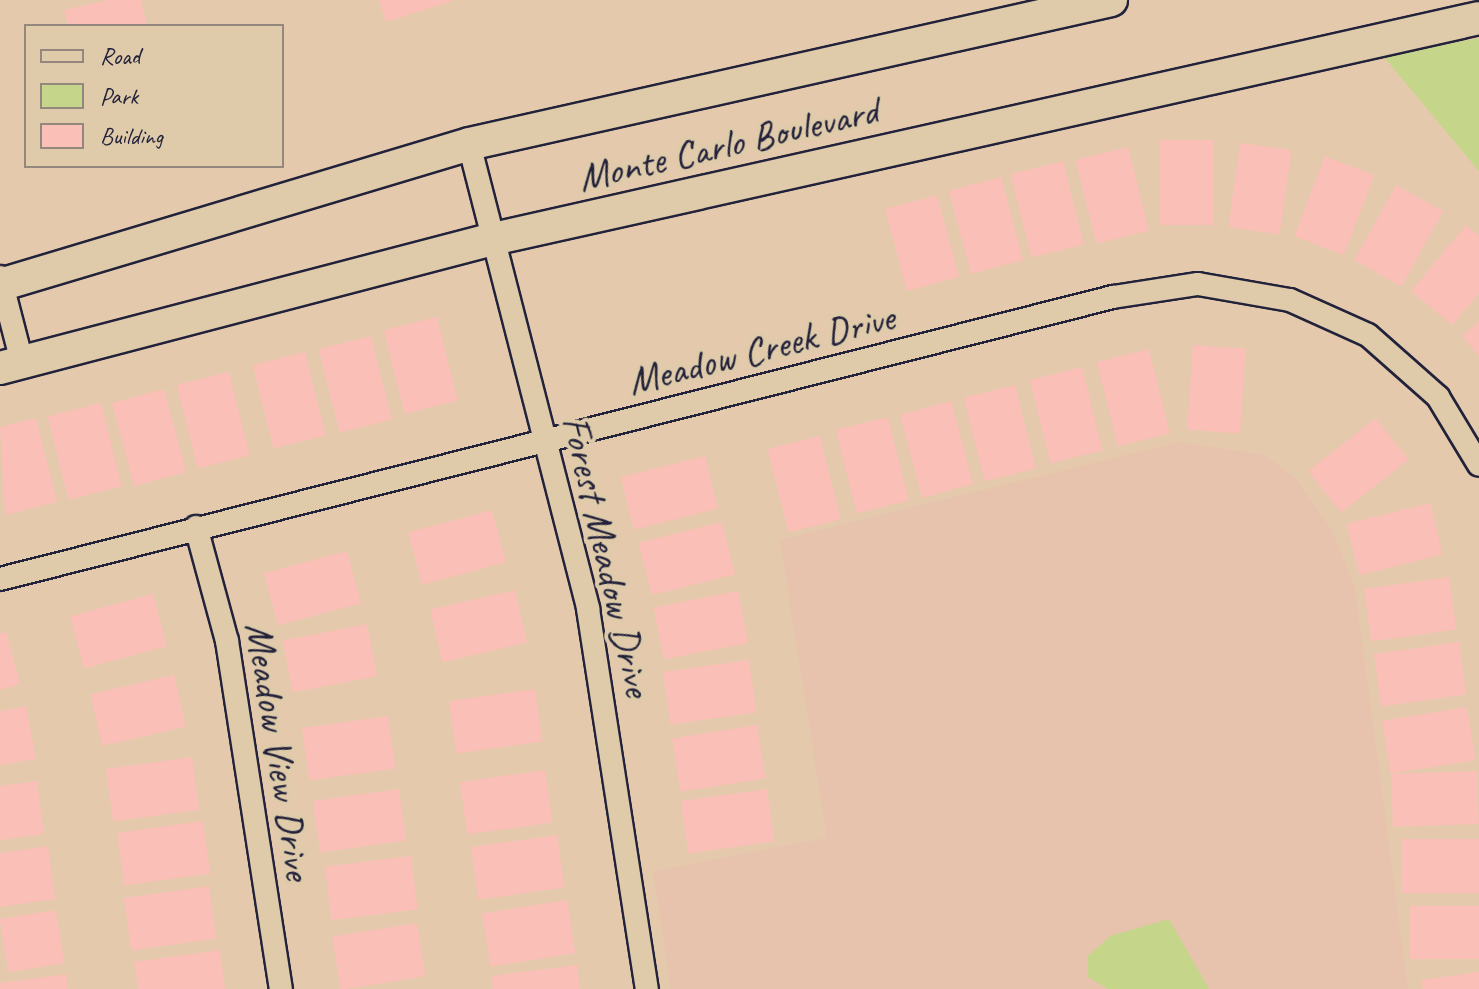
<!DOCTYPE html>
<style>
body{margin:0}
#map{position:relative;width:1479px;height:989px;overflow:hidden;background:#e4c9ac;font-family:Caveat,sans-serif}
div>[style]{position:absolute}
.built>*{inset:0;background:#e7c3ad}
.green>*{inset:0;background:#c5d589}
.building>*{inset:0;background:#fabfb6;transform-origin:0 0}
.roads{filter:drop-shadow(2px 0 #22223b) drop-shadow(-2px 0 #22223b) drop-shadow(0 2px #22223b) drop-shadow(0 -2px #22223b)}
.minor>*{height:22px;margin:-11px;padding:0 11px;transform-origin:11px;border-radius:11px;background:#dfcbaa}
.secondary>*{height:32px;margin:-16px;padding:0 16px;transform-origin:16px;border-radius:16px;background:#dfcbaa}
span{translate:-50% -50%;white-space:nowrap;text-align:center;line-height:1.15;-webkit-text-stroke:8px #dfcbaa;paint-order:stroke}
.street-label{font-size:40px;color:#22223b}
.legend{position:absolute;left:24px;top:24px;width:260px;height:144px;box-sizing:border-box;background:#dfcbaa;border:2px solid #93877e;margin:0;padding:10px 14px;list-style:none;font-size:24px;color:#22223b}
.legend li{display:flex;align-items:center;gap:16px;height:40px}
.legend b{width:40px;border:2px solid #93877e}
</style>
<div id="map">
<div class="built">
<div style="clip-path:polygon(1178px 442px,1265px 455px,1295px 478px,1332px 530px,1355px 588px,1408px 989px,671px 989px,653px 871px,827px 838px,780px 540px)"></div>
</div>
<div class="green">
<div style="clip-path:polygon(1479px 38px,1479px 171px,1384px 57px)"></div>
<div style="clip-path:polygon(1169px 919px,1209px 989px,1108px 989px,1088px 977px,1088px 956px,1110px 936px)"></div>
</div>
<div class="building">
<div style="clip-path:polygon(108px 0,141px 0,147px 26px,68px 26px,64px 10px)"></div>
<div style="clip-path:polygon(379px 0,453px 0,453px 1px,386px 22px)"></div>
<div style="left:1160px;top:140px;width:53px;height:85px"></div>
<div style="left:1240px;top:143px;width:52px;height:85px;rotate:8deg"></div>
<div style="left:1128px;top:147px;width:86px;height:54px;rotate:76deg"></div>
<div style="left:1325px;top:156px;width:53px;height:86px;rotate:21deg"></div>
<div style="left:1063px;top:161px;width:86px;height:54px;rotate:76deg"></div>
<div style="left:1001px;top:177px;width:86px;height:54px;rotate:75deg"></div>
<div style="left:1396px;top:185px;width:54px;height:86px;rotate:29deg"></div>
<div style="left:937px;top:195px;width:85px;height:54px;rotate:75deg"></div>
<div style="clip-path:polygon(1466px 225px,1479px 236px,1479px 293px,1452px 325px,1411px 291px)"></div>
<div style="left:437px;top:317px;width:86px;height:55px;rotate:76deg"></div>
<div style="clip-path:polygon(1479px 321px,1479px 356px,1462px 336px)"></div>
<div style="left:371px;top:336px;width:86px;height:54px;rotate:76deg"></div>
<div style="left:1193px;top:345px;width:53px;height:85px;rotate:4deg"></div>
<div style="left:1149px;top:349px;width:87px;height:54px;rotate:76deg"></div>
<div style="left:305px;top:352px;width:86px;height:54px;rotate:76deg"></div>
<div style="left:1082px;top:367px;width:86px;height:54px;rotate:76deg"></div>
<div style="left:229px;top:372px;width:86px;height:54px;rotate:76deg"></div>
<div style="left:1015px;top:385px;width:86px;height:53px;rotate:76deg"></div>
<div style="left:164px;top:389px;width:86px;height:54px;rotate:75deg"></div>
<div style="left:951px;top:401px;width:86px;height:53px;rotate:75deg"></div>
<div style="left:101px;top:403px;width:86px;height:55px;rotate:76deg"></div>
<div style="left:888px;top:417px;width:86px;height:54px;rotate:76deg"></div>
<div style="clip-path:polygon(36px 418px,57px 502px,5px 515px,0 427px)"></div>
<div style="left:1376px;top:418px;width:53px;height:86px;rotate:52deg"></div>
<div style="left:820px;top:436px;width:86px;height:54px;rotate:76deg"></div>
<div style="left:705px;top:456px;width:54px;height:87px;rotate:76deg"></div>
<div style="left:1430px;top:503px;width:53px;height:86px;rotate:76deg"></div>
<div style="left:492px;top:510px;width:54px;height:87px;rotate:75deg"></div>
<div style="left:722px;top:522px;width:54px;height:86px;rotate:76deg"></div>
<div style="left:347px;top:551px;width:54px;height:86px;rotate:75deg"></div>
<div style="left:1449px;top:577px;width:53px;height:86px;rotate:82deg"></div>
<div style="left:515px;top:590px;width:54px;height:87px;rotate:77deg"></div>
<div style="left:738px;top:591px;width:53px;height:86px;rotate:79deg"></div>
<div style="left:153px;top:594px;width:54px;height:86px;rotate:75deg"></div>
<div style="left:367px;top:624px;width:53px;height:86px;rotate:79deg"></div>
<div style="clip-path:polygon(6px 632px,20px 684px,0 690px,0 634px)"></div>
<div style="left:1459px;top:642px;width:53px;height:86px;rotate:82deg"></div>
<div style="left:749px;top:660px;width:53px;height:87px;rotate:82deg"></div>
<div style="left:174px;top:675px;width:53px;height:86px;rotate:77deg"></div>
<div style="left:535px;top:689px;width:53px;height:87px;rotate:82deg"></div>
<div style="clip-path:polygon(26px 706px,36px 759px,0 765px,0 711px)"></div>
<div style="left:1467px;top:707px;width:54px;height:86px;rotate:81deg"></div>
<div style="left:388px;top:716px;width:53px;height:87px;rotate:82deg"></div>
<div style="left:757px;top:725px;width:54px;height:86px;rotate:81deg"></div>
<div style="left:192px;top:757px;width:53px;height:87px;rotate:82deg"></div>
<div style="left:545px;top:770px;width:53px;height:86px;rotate:82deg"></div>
<div style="left:1477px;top:771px;width:53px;height:86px;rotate:88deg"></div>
<div style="clip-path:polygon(37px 781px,44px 834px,0 840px,0 786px)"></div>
<div style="left:399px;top:789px;width:52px;height:87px;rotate:82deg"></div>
<div style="left:767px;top:789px;width:53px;height:87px;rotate:82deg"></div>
<div style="left:203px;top:821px;width:53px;height:87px;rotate:82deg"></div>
<div style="left:557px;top:835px;width:53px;height:87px;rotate:82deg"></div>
<div style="left:1479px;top:839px;width:54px;height:78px;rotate:90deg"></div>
<div style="clip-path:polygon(48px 846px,55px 899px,0 907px,0 853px)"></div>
<div style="left:411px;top:856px;width:54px;height:87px;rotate:83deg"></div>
<div style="left:209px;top:886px;width:53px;height:86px;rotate:82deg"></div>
<div style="left:567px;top:900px;width:54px;height:86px;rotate:81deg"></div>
<div style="left:1479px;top:906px;width:53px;height:69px;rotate:90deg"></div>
<div style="left:56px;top:910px;width:54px;height:57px;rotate:81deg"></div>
<div style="left:417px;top:923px;width:54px;height:86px;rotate:81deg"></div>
<div style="clip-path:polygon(220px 950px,225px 989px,138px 989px,134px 962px)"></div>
<div style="clip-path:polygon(577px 965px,580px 989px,493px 989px,491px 976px)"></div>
<div style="clip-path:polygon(1479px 972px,1479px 989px,1423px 989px,1421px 980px)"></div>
<div style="clip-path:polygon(66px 974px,68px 989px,0 989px,0 983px)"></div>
</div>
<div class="roads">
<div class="minor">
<div style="left:469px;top:144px;width:480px;rotate:75.6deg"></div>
<div style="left:588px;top:609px;width:385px;rotate:81.2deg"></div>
<div style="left:0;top:277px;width:88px;rotate:75.5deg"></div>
<div style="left:196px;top:527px;width:118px;rotate:74.8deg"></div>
<div style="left:227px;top:641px;width:352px;rotate:81.2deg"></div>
<div style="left:0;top:579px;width:1148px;rotate:-14.22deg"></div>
<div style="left:1113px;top:297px;width:86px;rotate:-8.7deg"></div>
<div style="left:1198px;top:284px;width:93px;rotate:9.9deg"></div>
<div style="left:1290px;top:300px;width:85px;rotate:24.2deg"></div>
<div style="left:1368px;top:335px;width:94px;rotate:41.5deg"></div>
<div style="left:1438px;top:397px;width:79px;rotate:58.9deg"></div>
</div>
<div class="secondary">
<div style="left:0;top:285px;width:490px;rotate:-16.7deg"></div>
<div style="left:469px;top:144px;width:658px;rotate:-12.64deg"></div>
<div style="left:0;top:368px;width:510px;rotate:-14.66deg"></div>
<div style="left:493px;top:239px;width:1010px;rotate:-12.63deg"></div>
</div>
</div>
<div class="street-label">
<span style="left:728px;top:144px;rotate:-13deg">Monte Carlo Boulevard</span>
<span style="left:761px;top:349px;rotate:-14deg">Meadow Creek Drive</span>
<span style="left:607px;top:556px;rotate:77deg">Forest Meadow Drive</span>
<span style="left:279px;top:751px;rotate:81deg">Meadow View Drive</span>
</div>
<ul class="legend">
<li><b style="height:10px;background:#dfcbaa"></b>Road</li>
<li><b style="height:22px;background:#c5d589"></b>Park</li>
<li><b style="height:22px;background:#fabfb6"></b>Building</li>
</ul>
</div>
